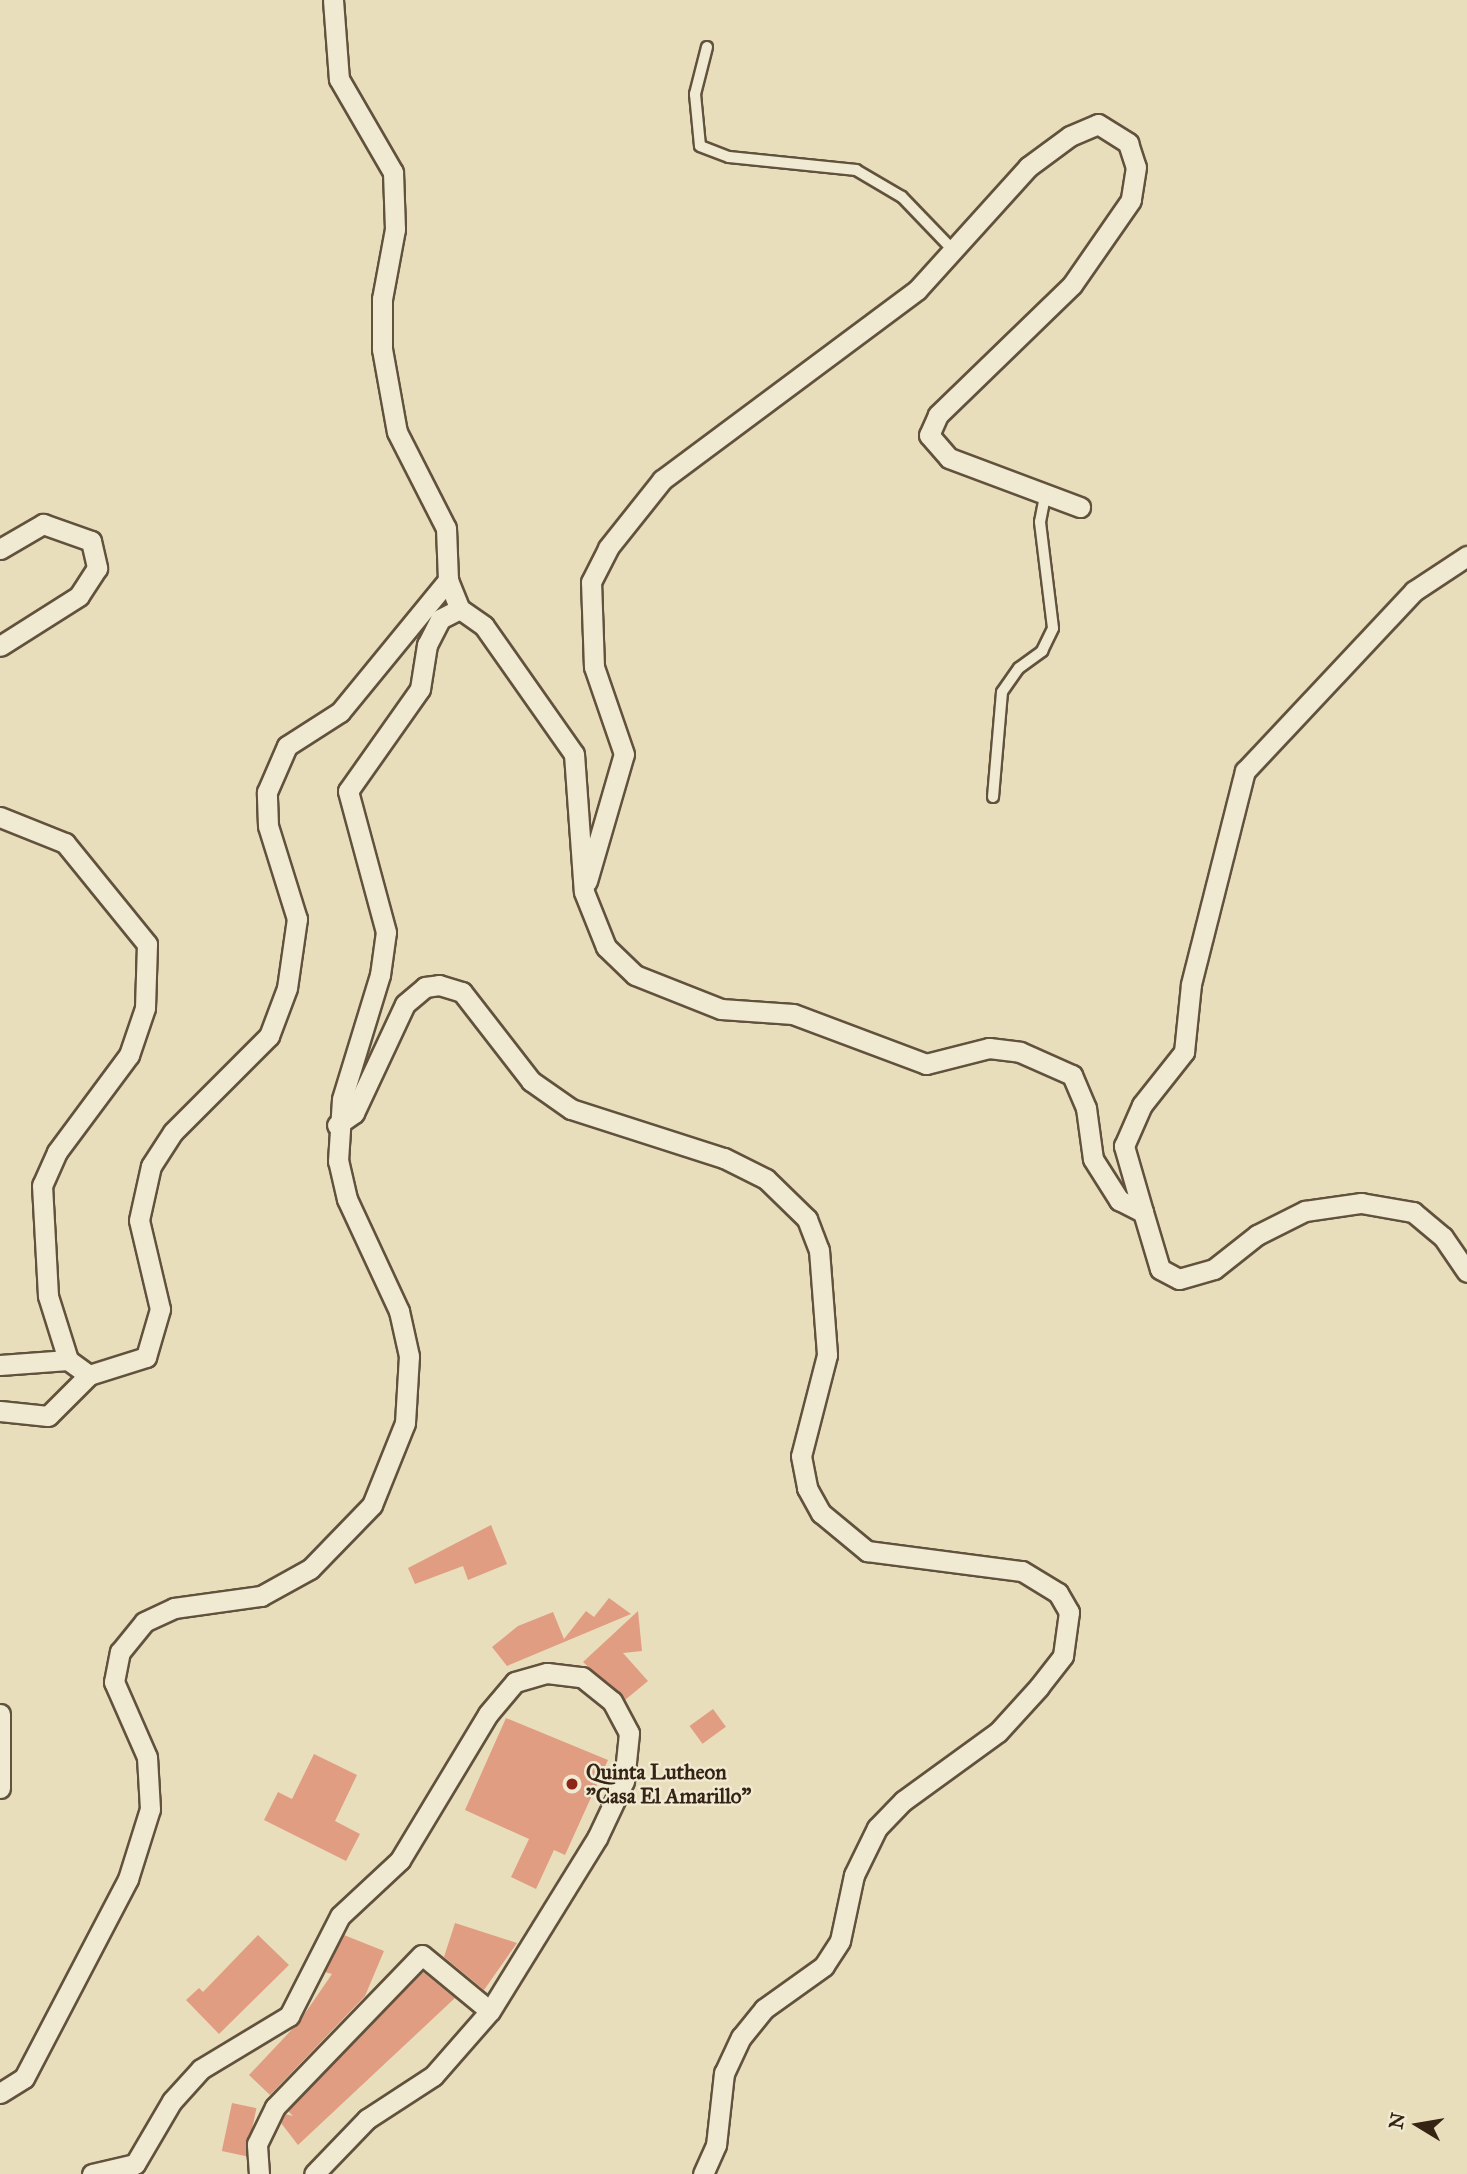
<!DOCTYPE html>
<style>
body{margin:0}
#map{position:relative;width:1467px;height:2174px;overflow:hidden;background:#e8debc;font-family:"IM FELL Great Primer",serif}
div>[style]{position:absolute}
.building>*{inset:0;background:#e19d82;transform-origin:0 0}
.roads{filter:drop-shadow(2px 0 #62523d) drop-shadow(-2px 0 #62523d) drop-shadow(0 2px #62523d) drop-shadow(0 -2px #62523d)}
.service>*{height:10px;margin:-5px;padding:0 5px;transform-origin:5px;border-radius:5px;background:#f0ead3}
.minor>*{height:19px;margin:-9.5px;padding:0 9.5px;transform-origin:9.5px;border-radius:9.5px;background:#f0ead3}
.dots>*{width:19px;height:19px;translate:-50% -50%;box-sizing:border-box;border:4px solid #f0ead3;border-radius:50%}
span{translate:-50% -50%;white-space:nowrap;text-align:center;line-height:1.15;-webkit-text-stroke:5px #f0ead3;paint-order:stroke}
.poi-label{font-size:21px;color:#352313;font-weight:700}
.left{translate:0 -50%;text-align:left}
.north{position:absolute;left:1383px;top:2090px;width:70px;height:70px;-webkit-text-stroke:5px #f0ead3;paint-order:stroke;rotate:281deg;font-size:19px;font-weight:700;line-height:28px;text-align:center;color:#352313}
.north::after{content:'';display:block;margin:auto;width:24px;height:32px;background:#352313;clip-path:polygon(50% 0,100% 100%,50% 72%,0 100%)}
</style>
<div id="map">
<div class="building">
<div style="clip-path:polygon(491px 1525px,507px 1564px,468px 1580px,463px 1566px,415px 1584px,408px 1568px)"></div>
<div style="clip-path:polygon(609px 1598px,631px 1614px,507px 1666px,492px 1647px,518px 1626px,553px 1612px,564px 1639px,586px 1611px,594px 1617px)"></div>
<div style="clip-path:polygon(638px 1611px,642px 1651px,623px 1653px,648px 1681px,625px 1700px,583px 1662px)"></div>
<div style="left:713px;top:1709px;width:22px;height:29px;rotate:54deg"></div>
<div style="clip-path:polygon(506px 1718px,608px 1760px,565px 1855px,554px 1850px,536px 1889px,511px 1877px,529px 1839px,465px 1810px)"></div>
<div style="clip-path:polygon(314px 1754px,357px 1775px,335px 1821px,360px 1834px,346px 1861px,264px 1820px,278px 1792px,292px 1799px)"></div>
<div style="clip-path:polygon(455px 1923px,517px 1943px,484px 1990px,444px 1957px)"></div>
<div style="clip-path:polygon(258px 1935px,289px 1965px,219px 2034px,186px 2000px,199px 1988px,203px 1992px)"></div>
<div style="clip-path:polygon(344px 1935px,384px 1951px,365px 1996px,270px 2095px,249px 2075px,299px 2022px,332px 1974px,325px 1972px)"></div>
<div style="clip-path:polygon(423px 1972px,455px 1998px,298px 2145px,281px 2123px,285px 2114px,293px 2116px,288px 2111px)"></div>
<div style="left:232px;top:2103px;width:25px;height:49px;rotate:12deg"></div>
</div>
<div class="roads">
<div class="service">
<div style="left:707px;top:47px;width:49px;rotate:104.3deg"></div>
<div style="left:695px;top:94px;width:52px;rotate:84.5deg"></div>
<div style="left:700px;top:146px;width:31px;rotate:21deg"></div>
<div style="left:729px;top:157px;width:128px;rotate:5.8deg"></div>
<div style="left:856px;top:170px;width:53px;rotate:30.4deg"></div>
<div style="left:902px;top:197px;width:74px;rotate:46.1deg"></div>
<div style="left:993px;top:797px;width:105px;rotate:-85.1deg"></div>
<div style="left:1002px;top:692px;width:29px;rotate:-55deg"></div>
<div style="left:1019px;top:668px;width:29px;rotate:-36deg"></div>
<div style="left:1042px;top:651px;width:25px;rotate:-64deg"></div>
<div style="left:1053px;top:628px;width:107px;rotate:-97deg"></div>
<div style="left:1040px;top:522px;width:25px;rotate:-79deg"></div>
</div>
<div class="minor">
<div style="left:333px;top:0;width:79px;rotate:85.7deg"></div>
<div style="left:339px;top:79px;width:108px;rotate:59.9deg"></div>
<div style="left:393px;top:172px;width:57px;rotate:88deg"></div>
<div style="left:395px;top:229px;width:71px;rotate:100.5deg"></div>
<div style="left:382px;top:299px;width:50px;rotate:90deg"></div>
<div style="left:382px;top:349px;width:84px;rotate:79.8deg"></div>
<div style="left:397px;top:432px;width:108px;rotate:63deg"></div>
<div style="left:446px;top:528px;width:52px;rotate:87.8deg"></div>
<div style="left:448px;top:580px;width:31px;rotate:68deg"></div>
<div style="left:0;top:549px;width:50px;rotate:-30.2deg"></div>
<div style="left:43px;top:524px;width:51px;rotate:19.5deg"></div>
<div style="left:91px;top:541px;width:28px;rotate:77deg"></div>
<div style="left:97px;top:568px;width:33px;rotate:123deg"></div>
<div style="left:79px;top:596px;width:93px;rotate:147.7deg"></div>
<div style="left:0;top:817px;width:70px;rotate:21.8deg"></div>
<div style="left:65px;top:843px;width:130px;rotate:50.9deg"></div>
<div style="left:147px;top:944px;width:64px;rotate:91.8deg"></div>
<div style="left:145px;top:1008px;width:50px;rotate:108.8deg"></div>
<div style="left:129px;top:1055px;width:121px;rotate:126.6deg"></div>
<div style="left:57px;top:1152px;width:36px;rotate:114deg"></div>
<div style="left:42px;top:1185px;width:111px;rotate:86.9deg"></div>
<div style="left:48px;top:1296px;width:67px;rotate:72.6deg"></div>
<div style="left:68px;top:1360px;width:26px;rotate:36deg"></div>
<div style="left:89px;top:1375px;width:60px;rotate:-17.5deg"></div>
<div style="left:146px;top:1357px;width:50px;rotate:-73.7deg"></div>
<div style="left:160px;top:1309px;width:91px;rotate:-103.3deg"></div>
<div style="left:139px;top:1220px;width:55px;rotate:-77.5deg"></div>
<div style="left:151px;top:1166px;width:40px;rotate:-57.1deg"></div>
<div style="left:173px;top:1132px;width:136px;rotate:-45deg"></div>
<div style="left:269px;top:1036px;width:51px;rotate:-69.4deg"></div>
<div style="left:287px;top:988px;width:70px;rotate:-81.8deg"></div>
<div style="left:297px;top:919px;width:97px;rotate:-107.3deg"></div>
<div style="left:268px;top:826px;width:34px;rotate:-92deg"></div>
<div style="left:267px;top:792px;width:50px;rotate:-66.5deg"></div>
<div style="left:287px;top:746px;width:63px;rotate:-32.7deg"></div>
<div style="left:340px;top:712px;width:171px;rotate:-50.7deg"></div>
<div style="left:587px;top:881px;width:132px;rotate:-73.8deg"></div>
<div style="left:624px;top:754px;width:92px;rotate:-109deg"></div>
<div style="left:594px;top:667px;width:85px;rotate:-92deg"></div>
<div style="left:591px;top:582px;width:38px;rotate:-63deg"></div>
<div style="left:608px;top:548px;width:87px;rotate:-51.5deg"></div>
<div style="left:662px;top:480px;width:318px;rotate:-36.7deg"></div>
<div style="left:917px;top:290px;width:166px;rotate:-47.9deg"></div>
<div style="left:1028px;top:167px;width:52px;rotate:-36.4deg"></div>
<div style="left:1070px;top:136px;width:30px;rotate:-23deg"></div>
<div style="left:1098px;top:124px;width:36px;rotate:32deg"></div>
<div style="left:1128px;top:143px;width:25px;rotate:72deg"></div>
<div style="left:1136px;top:167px;width:33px;rotate:99deg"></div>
<div style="left:1131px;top:200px;width:103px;rotate:124.8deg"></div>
<div style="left:1072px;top:285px;width:187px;rotate:135.9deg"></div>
<div style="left:938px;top:415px;width:22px;rotate:114deg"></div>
<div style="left:929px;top:435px;width:30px;rotate:49deg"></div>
<div style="left:949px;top:458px;width:140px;rotate:20.5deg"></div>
<div style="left:337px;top:1125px;width:21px;rotate:-35deg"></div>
<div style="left:354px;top:1113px;width:120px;rotate:-64.9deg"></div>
<div style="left:405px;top:1004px;width:26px;rotate:-40deg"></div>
<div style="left:425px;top:987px;width:14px;rotate:-8deg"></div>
<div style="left:439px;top:985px;width:24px;rotate:17deg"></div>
<div style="left:462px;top:992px;width:113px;rotate:52.2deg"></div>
<div style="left:531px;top:1081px;width:49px;rotate:35deg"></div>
<div style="left:571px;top:1109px;width:161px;rotate:17.8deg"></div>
<div style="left:724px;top:1158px;width:47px;rotate:26.6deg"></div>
<div style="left:766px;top:1179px;width:57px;rotate:44.3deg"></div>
<div style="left:807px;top:1219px;width:33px;rotate:69deg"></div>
<div style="left:819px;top:1250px;width:105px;rotate:85.6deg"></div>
<div style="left:827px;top:1355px;width:104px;rotate:104.4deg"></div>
<div style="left:801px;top:1456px;width:33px;rotate:79deg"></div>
<div style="left:807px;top:1488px;width:29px;rotate:61deg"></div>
<div style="left:821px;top:1513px;width:60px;rotate:39.6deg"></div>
<div style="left:867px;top:1551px;width:156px;rotate:7.4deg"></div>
<div style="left:1022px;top:1571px;width:42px;rotate:31.4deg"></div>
<div style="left:1058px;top:1593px;width:22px;rotate:60deg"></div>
<div style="left:1069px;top:1612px;width:44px;rotate:97.8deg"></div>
<div style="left:1063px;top:1656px;width:39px;rotate:128deg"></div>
<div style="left:1039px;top:1687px;width:61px;rotate:132.3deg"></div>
<div style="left:998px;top:1732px;width:117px;rotate:144deg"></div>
<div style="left:903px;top:1801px;width:37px;rotate:134deg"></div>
<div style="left:877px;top:1828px;width:52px;rotate:116.1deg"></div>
<div style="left:854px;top:1875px;width:67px;rotate:102deg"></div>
<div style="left:840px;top:1941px;width:30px;rotate:123deg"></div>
<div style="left:824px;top:1966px;width:74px;rotate:144.4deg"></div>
<div style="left:764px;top:2009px;width:36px;rotate:129deg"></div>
<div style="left:741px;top:2037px;width:40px;rotate:115deg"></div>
<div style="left:724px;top:2073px;width:72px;rotate:96.3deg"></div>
<div style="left:716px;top:2145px;width:32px;rotate:114deg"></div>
<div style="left:1143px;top:1212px;width:69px;rotate:-106.1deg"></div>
<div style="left:1124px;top:1146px;width:45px;rotate:-66.3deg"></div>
<div style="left:1142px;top:1105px;width:68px;rotate:-51.6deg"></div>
<div style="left:1184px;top:1052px;width:68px;rotate:-84.1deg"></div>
<div style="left:1191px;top:984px;width:220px;rotate:-75.8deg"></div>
<div style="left:1245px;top:771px;width:247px;rotate:-46.8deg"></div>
<div style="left:1414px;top:591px;width:64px;rotate:-33.4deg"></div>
<div style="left:0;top:1365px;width:68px;rotate:-4.2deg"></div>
<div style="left:0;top:1411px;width:48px;rotate:5.9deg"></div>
<div style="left:48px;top:1416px;width:58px;rotate:-45deg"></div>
<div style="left:0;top:1714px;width:74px;rotate:90deg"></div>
<div style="left:0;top:2093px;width:28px;rotate:-32deg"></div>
<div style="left:24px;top:2078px;width:225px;rotate:-62.4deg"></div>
<div style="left:128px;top:1879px;width:73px;rotate:-72.6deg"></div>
<div style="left:150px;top:1809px;width:52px;rotate:-93.3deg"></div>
<div style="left:147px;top:1757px;width:82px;rotate:-113.7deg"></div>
<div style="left:114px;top:1682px;width:31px;rotate:-79deg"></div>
<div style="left:120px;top:1652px;width:38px;rotate:-51deg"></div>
<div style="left:144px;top:1622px;width:33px;rotate:-25deg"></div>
<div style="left:174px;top:1608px;width:88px;rotate:-7.9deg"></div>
<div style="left:261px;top:1596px;width:56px;rotate:-28.9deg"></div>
<div style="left:310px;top:1569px;width:89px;rotate:-45.9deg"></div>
<div style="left:372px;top:1505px;width:88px;rotate:-68.1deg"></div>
<div style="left:405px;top:1423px;width:67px;rotate:-86.6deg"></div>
<div style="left:409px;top:1356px;width:46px;rotate:-102.5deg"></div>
<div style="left:399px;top:1311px;width:123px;rotate:-114.9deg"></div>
<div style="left:347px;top:1199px;width:39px;rotate:-103deg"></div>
<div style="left:338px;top:1161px;width:62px;rotate:-86.3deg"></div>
<div style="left:342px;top:1099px;width:130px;rotate:-73deg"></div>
<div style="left:380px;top:975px;width:43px;rotate:-82.1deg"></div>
<div style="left:386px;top:932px;width:146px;rotate:-105.1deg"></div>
<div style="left:348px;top:791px;width:125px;rotate:-54.8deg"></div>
<div style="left:420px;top:689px;width:45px;rotate:-81deg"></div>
<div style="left:427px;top:645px;width:29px;rotate:-63deg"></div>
<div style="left:440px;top:619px;width:22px;rotate:-27deg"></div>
<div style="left:460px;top:609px;width:29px;rotate:35deg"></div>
<div style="left:484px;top:626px;width:156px;rotate:54.9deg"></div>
<div style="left:574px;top:754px;width:138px;rotate:85.9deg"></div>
<div style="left:584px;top:892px;width:59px;rotate:68.2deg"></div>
<div style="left:606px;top:947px;width:40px;rotate:44deg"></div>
<div style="left:635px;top:975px;width:92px;rotate:21.6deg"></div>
<div style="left:721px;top:1009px;width:72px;rotate:4deg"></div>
<div style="left:793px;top:1014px;width:142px;rotate:20.6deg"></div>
<div style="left:926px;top:1064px;width:65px;rotate:-14.3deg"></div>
<div style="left:989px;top:1048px;width:31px;rotate:7deg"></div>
<div style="left:1020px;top:1052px;width:57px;rotate:23.9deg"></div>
<div style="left:1072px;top:1075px;width:36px;rotate:67deg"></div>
<div style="left:1086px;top:1108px;width:51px;rotate:82.2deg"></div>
<div style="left:1093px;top:1159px;width:49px;rotate:57.6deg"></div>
<div style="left:1119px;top:1200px;width:27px;rotate:27deg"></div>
<div style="left:1143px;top:1212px;width:59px;rotate:73.4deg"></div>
<div style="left:1160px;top:1269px;width:21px;rotate:28deg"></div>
<div style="left:1179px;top:1279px;width:36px;rotate:-16deg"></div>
<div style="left:1214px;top:1269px;width:55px;rotate:-38.3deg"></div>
<div style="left:1257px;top:1235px;width:54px;rotate:-26.6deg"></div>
<div style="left:1305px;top:1211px;width:57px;rotate:-8.1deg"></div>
<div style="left:1361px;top:1203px;width:53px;rotate:9.8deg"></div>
<div style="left:1413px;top:1212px;width:39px;rotate:40deg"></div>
<div style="left:1443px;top:1237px;width:42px;rotate:55.6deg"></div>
<div style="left:92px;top:2174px;width:44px;rotate:-13.1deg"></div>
<div style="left:135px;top:2164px;width:73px;rotate:-59.6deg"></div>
<div style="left:172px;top:2101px;width:43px;rotate:-47.8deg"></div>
<div style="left:201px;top:2069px;width:103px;rotate:-31.1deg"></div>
<div style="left:289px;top:2016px;width:112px;rotate:-63deg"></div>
<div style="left:340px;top:1916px;width:82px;rotate:-43deg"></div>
<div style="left:400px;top:1860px;width:170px;rotate:-58.9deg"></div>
<div style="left:488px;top:1714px;width:42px;rotate:-49.8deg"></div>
<div style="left:515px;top:1682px;width:33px;rotate:-16deg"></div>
<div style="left:547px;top:1673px;width:35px;rotate:7deg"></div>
<div style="left:582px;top:1677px;width:38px;rotate:39deg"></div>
<div style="left:612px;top:1701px;width:36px;rotate:62deg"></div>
<div style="left:629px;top:1733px;width:48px;rotate:95.9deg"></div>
<div style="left:624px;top:1781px;width:63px;rotate:115.3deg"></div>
<div style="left:597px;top:1838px;width:203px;rotate:121.7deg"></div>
<div style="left:490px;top:2011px;width:86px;rotate:131.2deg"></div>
<div style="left:433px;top:2076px;width:79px;rotate:146.9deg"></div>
<div style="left:367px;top:2119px;width:76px;rotate:133.9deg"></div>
<div style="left:259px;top:2174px;width:30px;rotate:-94deg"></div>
<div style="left:257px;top:2144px;width:41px;rotate:-64.1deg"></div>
<div style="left:275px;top:2107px;width:211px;rotate:-46deg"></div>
<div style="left:422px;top:1955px;width:88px;rotate:39.5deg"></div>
</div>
</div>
<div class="dots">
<div style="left:572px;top:1784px;background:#8f2418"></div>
</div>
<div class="poi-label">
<span class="left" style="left:586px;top:1784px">Quinta Lutheon<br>"Casa El Amarillo"</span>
</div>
<div class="north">N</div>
</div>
